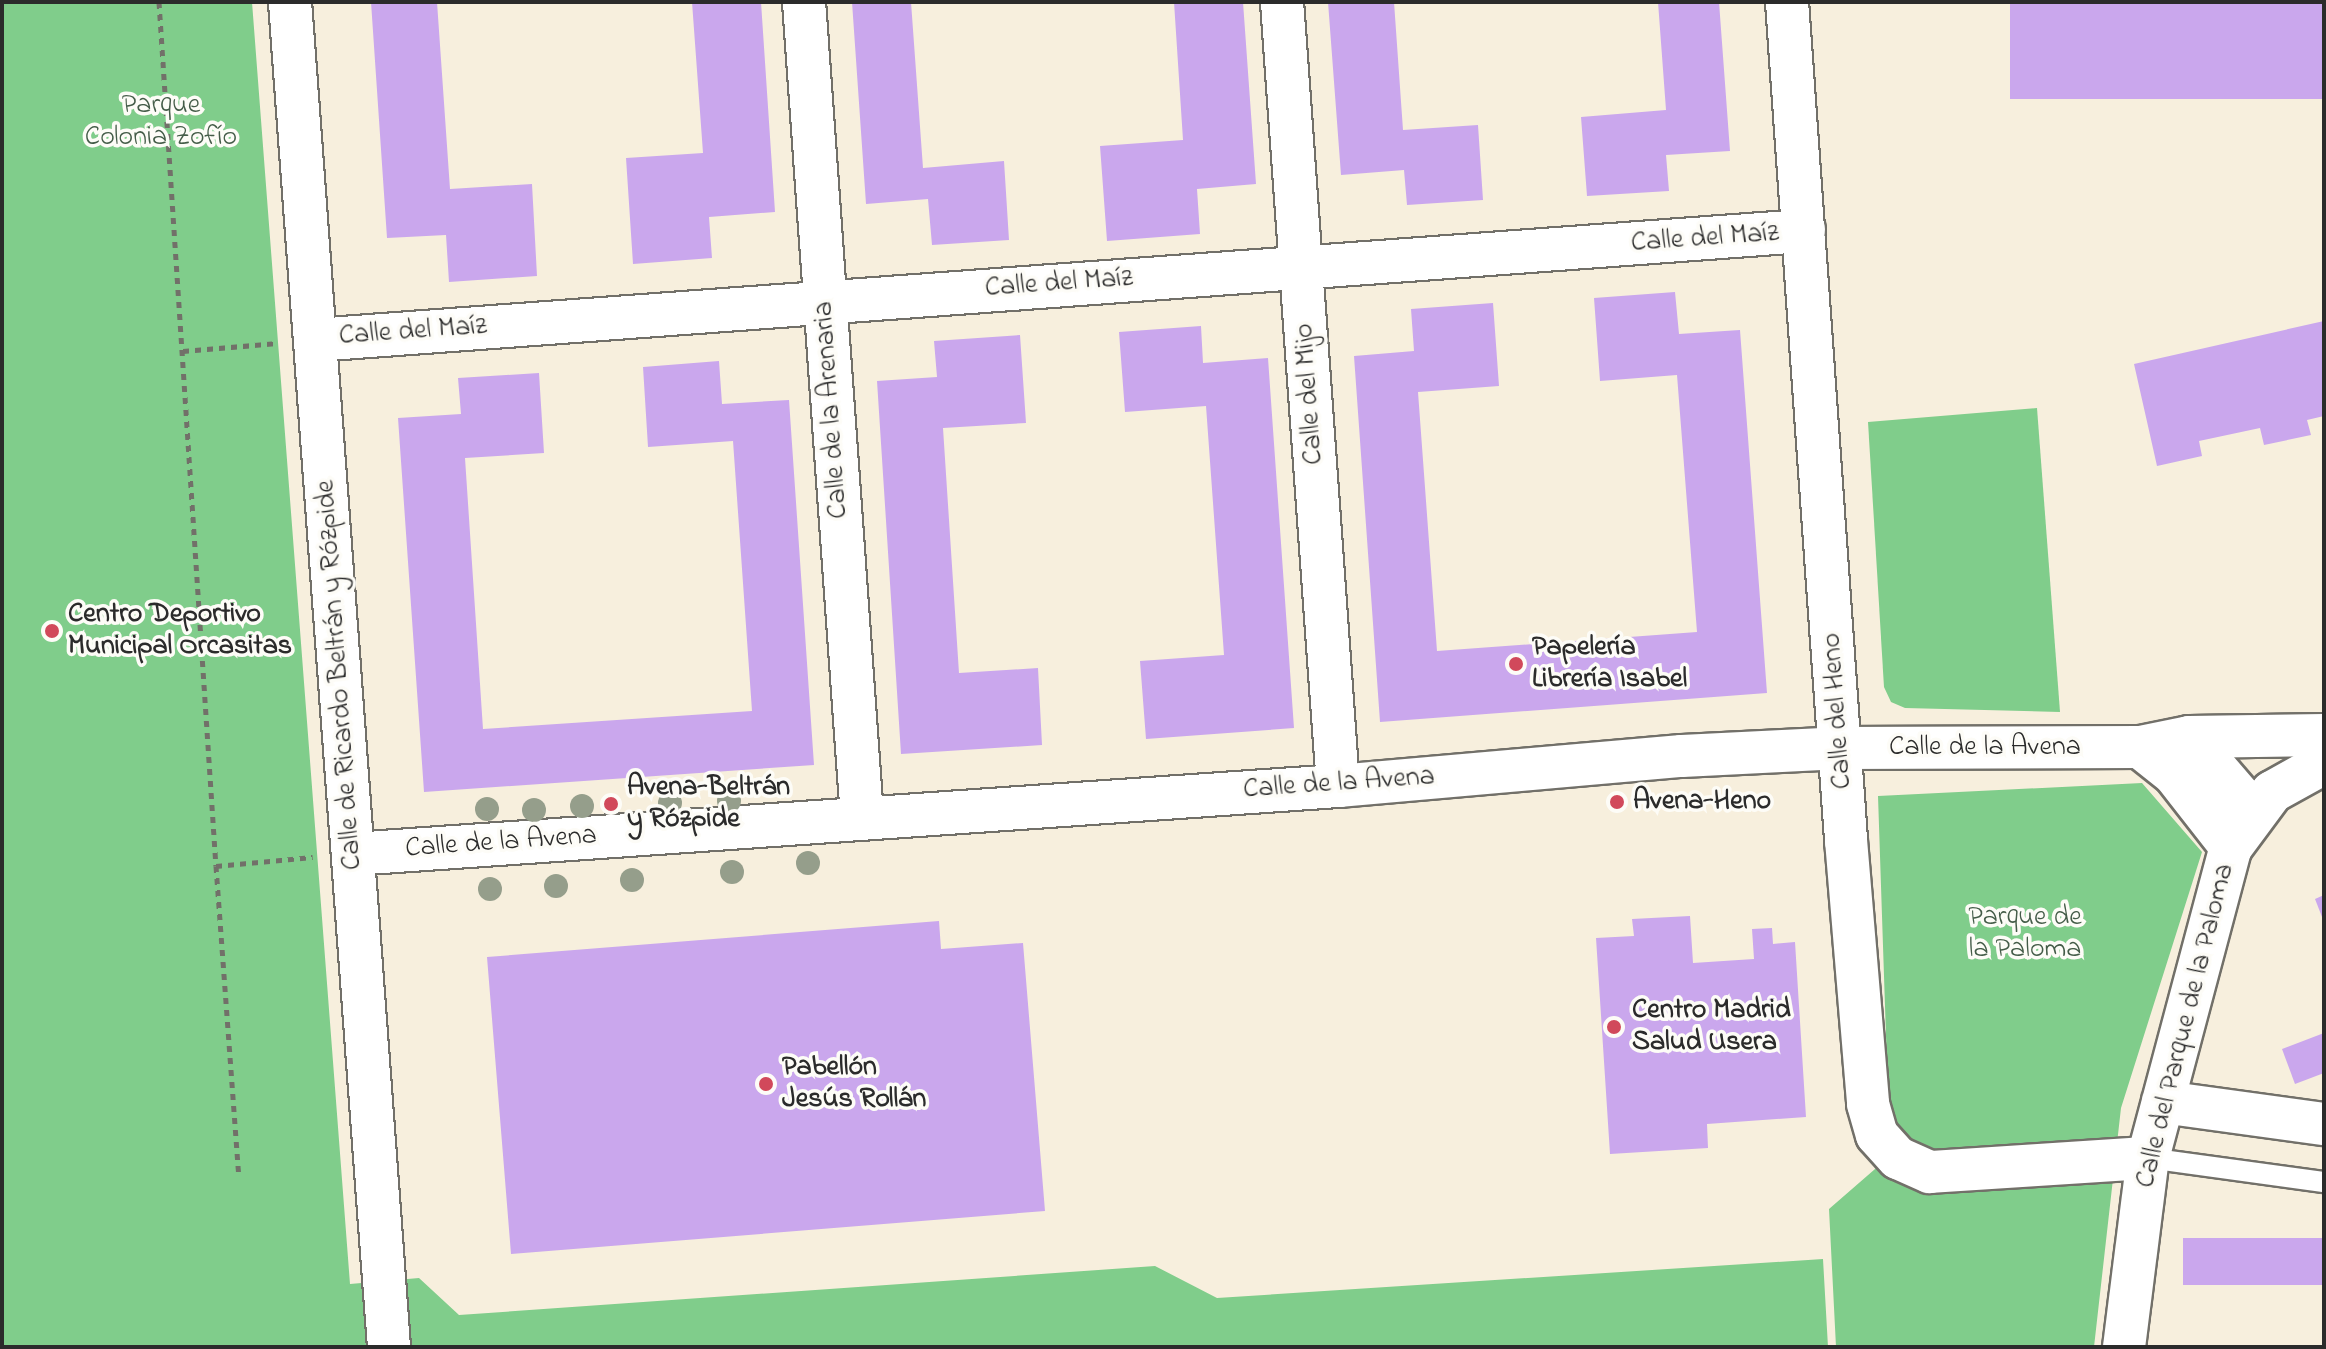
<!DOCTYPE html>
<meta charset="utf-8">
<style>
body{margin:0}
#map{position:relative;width:2326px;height:1349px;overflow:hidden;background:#f7efdd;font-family:"Indie Flower",sans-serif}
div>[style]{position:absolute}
.green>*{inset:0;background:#80cd8b}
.building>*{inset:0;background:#caa7ed;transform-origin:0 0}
.path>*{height:5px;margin-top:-2.5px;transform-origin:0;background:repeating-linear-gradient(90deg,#727069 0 6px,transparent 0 12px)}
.roads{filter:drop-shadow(2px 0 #727069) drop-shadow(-2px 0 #727069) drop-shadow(0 2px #727069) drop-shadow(0 -2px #727069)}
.lane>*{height:20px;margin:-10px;padding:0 10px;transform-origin:10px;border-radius:10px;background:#fff}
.street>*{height:42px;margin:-21px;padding:0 21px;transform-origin:21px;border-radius:21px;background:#fff}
.trees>*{width:24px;height:24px;margin:-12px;border-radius:50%;background:#959e8b}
.dots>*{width:22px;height:22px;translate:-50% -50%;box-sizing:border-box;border:4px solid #fdfcf7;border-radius:50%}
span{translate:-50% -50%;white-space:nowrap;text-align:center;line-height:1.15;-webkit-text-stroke:7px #fdfcf7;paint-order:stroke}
.park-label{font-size:28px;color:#445c48}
.street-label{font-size:28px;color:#2b2b2b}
.poi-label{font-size:28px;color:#2b2b2b;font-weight:700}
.left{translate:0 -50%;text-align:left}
.frame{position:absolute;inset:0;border:4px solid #2b2b2b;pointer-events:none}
</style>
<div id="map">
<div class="green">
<div style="clip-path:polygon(2px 2px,252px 2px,350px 1284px,419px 1278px,459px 1315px,1155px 1266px,1217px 1298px,1823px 1259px,1828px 1347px,2px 1347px)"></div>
<div style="clip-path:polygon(2037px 408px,2060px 712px,1905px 708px,1891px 702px,1884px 687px,1868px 422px)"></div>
<div style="clip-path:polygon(2142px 783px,2202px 852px,2121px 1108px,2094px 1347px,1836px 1347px,1829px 1209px,1890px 1156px,1878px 796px)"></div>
</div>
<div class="building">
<div style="clip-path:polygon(371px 2px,437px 2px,450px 189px,532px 184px,537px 276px,449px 282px,446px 235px,387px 238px)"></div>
<div style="clip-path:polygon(692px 2px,761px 2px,775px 212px,709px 217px,712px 258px,633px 264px,626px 158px,703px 153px)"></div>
<div style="clip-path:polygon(852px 2px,911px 2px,923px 168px,1004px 161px,1009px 240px,932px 245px,928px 199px,866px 204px)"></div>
<div style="clip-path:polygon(1174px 2px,1243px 2px,1256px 184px,1197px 189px,1200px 234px,1107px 241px,1100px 146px,1183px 140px)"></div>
<div style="clip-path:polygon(1328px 2px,1394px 2px,1403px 130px,1478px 125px,1483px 200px,1407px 205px,1404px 170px,1341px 175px)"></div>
<div style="clip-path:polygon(1658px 2px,1719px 2px,1730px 151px,1666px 155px,1669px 191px,1587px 196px,1581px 117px,1666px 110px)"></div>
<div style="left:2324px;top:4px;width:95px;height:314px;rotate:90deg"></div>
<div style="clip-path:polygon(1675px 292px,1679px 334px,1740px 330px,1767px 693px,1380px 722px,1354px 356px,1414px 351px,1411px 309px,1493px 303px,1499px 386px,1418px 392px,1437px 651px,1697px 632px,1677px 375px,1600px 381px,1594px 298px)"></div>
<div style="clip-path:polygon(2324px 321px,2324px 416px,2307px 420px,2311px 435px,2264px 445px,2260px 428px,2199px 441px,2202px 456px,2157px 466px,2134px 364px)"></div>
<div style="clip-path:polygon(1201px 326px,1203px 363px,1268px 358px,1294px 728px,1146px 739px,1140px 661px,1224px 655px,1206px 406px,1125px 412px,1119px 332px)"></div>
<div style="clip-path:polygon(1020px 335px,1026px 423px,943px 428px,959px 673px,1038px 668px,1042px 745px,901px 754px,877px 381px,937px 377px,934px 341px)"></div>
<div style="clip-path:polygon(719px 361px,722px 404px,789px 400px,814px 765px,424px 792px,398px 418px,461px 414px,458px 378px,539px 373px,544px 453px,465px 458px,483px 729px,752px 711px,733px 441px,648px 447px,643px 367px)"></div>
<div style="clip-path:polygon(2324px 895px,2324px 922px,2315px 899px)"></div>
<div style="clip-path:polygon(1690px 916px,1693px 963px,1754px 959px,1752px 929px,1772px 928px,1773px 944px,1795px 942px,1806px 1117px,1707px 1124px,1708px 1148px,1610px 1154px,1596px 938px,1634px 936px,1632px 919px)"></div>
<div style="clip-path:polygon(939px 921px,941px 949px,1023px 943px,1045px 1211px,511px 1254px,487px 957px)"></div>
<div style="clip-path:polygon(2324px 1033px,2324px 1073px,2295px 1084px,2282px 1049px)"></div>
<div style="left:2324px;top:1238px;width:47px;height:141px;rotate:90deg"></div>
</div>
<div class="path">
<div style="left:159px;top:2px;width:866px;rotate:86.23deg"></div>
<div style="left:216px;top:866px;width:97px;rotate:-5.3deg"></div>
<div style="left:183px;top:351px;width:95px;rotate:-4.8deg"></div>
<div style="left:216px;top:866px;width:311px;rotate:85.8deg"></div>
</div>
<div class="roads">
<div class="lane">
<div style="left:2148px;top:1158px;width:178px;rotate:7.8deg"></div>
</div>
<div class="street">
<div style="left:290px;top:2px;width:1349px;rotate:85.79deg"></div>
<div style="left:804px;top:2px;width:817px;rotate:85.93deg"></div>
<div style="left:1282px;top:2px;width:786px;rotate:85.91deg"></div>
<div style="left:1787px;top:2px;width:840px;rotate:85.97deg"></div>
<div style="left:1846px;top:840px;width:265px;rotate:85.2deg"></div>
<div style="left:1868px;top:1104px;width:32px;rotate:74deg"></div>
<div style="left:1877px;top:1135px;width:31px;rotate:48deg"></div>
<div style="left:1898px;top:1158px;width:35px;rotate:24deg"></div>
<div style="left:1930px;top:1172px;width:218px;rotate:-3.7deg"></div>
<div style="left:315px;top:340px;width:1493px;rotate:-4.19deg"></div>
<div style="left:2140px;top:747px;width:43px;rotate:38.5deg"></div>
<div style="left:2174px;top:774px;width:93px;rotate:52deg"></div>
<div style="left:2232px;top:846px;width:67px;rotate:-53.5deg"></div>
<div style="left:2272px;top:792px;width:60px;rotate:-29.1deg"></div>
<div style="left:353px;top:854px;width:987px;rotate:-3.95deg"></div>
<div style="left:1338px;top:786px;width:345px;rotate:-5deg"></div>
<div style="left:1682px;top:756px;width:158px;rotate:-2.9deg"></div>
<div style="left:1840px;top:748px;width:300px;rotate:-0.2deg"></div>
<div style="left:2140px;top:747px;width:50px;rotate:-11.5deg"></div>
<div style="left:2189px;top:737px;width:135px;rotate:-0.8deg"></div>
<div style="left:2163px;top:1102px;width:162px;rotate:7.8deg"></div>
<div style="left:2124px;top:1347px;width:191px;rotate:-82.8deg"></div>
<div style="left:2148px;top:1158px;width:322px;rotate:-75.1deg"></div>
<div style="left:2231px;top:847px;width:53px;rotate:-82.5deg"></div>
<div style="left:2238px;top:794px;width:75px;rotate:-130.7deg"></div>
</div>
</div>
<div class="trees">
<div style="left:729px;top:801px"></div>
<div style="left:670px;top:803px"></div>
<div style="left:582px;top:806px"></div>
<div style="left:487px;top:809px"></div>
<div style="left:534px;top:810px"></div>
<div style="left:808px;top:863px"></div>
<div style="left:732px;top:872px"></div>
<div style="left:632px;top:880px"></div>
<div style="left:556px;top:886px"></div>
<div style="left:490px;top:889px"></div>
</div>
<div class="dots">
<div style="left:52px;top:631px;background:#d1495b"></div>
<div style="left:1516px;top:664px;background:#d1495b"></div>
<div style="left:1617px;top:802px;background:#d1495b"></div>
<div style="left:611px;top:804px;background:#d1495b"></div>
<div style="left:1614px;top:1027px;background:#d1495b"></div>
<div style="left:766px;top:1084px;background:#d1495b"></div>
</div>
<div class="park-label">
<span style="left:161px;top:122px">Parque<br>Colonia Zofío</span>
<span style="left:2025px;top:934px">Parque de<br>la Paloma</span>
</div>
<div class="street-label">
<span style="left:1705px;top:239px;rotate:-4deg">Calle del Maíz</span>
<span style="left:1059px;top:284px;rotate:-4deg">Calle del Maíz</span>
<span style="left:413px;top:332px;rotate:-4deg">Calle del Maíz</span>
<span style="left:1310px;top:394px;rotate:-94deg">Calle del Mijo</span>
<span style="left:832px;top:410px;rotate:-94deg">Calle de la Arenaria</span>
<span style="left:340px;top:675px;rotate:-94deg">Calle de Ricardo Beltrán y Rózpide</span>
<span style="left:1838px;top:711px;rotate:-94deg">Calle del Heno</span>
<span style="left:1985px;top:748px">Calle de la Avena</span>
<span style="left:1339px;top:784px;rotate:-4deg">Calle de la Avena</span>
<span style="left:501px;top:843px;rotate:-4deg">Calle de la Avena</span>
<span style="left:2186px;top:1026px;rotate:-76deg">Calle del Parque de la Paloma</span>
</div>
<div class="poi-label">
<span class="left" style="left:68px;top:631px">Centro Deportivo<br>Municipal Orcasitas</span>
<span class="left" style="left:1532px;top:664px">Papelería<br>Librería Isabel</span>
<span class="left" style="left:627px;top:804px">Avena-Beltrán<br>y Rózpide</span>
<span class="left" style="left:1633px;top:802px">Avena-Heno</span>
<span class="left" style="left:1632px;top:1027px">Centro Madrid<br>Salud Usera</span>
<span class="left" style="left:782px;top:1084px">Pabellón<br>Jesús Rollán</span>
</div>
<div class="frame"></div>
</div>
